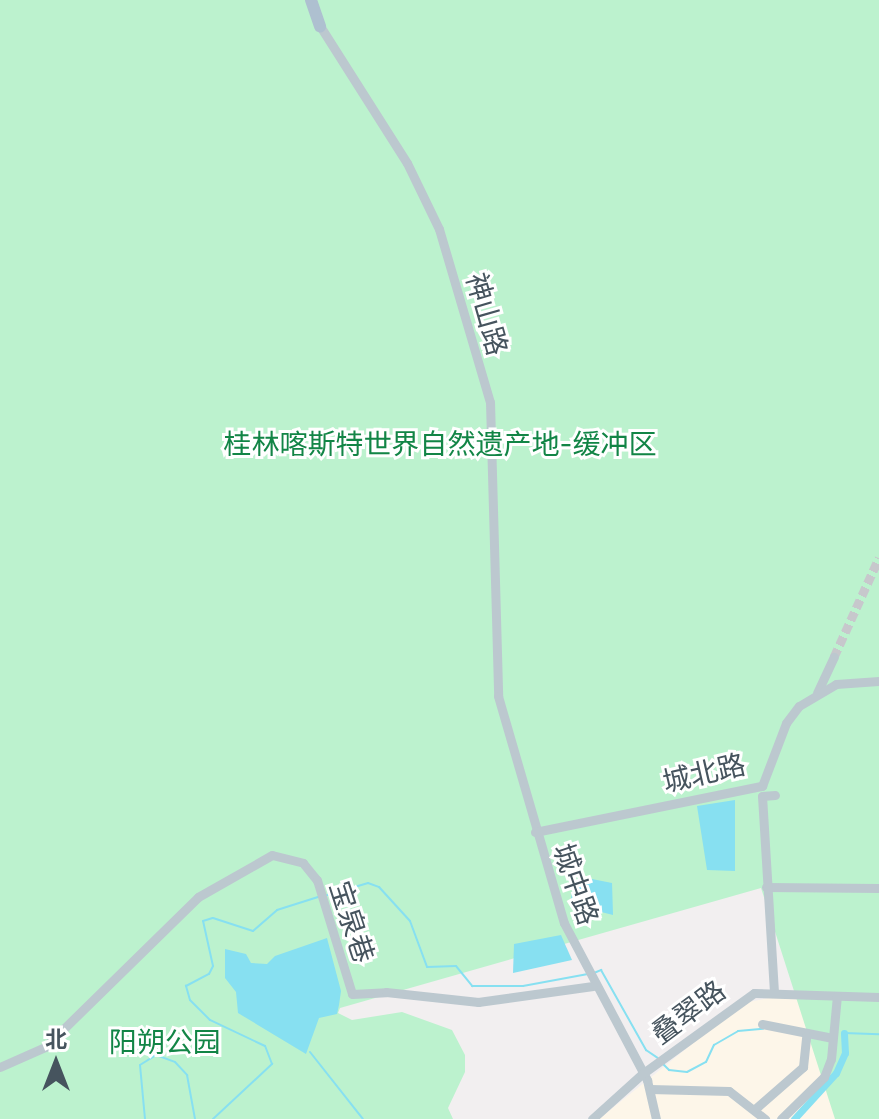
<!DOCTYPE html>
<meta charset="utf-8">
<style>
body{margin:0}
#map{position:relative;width:879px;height:1119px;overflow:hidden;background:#f2eff0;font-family:Inter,"Noto Sans SC",sans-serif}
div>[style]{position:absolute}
.commercial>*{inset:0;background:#fdf6e9}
.green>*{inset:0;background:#bcf2ce}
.water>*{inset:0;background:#87e0f1}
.stream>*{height:2px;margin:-1px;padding:0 1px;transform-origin:1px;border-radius:1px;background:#87e0f1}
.canal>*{height:7px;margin:-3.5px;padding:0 3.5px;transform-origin:3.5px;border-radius:3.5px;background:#87e0f1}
.minor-tunnel>*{height:9px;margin-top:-4.5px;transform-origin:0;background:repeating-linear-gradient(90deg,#c7c8cc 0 9px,transparent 0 13.5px)}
.minor>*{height:9px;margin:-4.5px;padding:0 4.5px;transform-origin:4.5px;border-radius:4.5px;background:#bcc8cf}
.major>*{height:12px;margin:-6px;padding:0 6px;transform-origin:6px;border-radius:6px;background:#aec0d0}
span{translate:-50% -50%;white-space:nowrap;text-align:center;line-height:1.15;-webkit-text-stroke:6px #fff;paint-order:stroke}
.street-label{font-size:28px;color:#46545e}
.park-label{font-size:28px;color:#128546}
.north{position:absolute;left:16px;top:1023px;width:80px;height:80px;-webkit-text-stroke:6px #fff;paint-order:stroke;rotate:0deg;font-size:22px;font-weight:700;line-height:32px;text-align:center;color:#46545e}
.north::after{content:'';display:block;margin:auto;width:28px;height:36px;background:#46545e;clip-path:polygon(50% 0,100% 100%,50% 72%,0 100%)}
</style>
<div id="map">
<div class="commercial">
<div style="clip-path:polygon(774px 997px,847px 1001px,879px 1119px,599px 1119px,743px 1003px)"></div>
</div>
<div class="green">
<div style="clip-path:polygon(0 0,879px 0,879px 1119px,835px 1119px,761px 888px,340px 1008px,338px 1013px,352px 1020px,402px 1012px,452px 1030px,465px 1055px,465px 1072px,448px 1108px,453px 1119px,0 1119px)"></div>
</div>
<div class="water">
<div style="clip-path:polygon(735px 800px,735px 871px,707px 870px,697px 806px)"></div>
<div style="clip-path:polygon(587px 878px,612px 883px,613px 915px,570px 904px,573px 887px)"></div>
<div style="clip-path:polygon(561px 935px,572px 960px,513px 973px,514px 944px)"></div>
<div style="clip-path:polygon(327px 938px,341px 991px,339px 1005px,337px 1014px,319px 1018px,306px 1054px,238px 1013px,236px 992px,225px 978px,225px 949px,246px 954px,251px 963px,267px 964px,275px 956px)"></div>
</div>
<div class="stream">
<div style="left:324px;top:896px;width:46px;rotate:-16.5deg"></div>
<div style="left:368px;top:883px;width:12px;rotate:20deg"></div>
<div style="left:379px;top:887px;width:46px;rotate:47.6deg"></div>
<div style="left:410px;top:921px;width:49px;rotate:69.7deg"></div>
<div style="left:427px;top:967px;width:29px;rotate:-2deg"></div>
<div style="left:456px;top:966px;width:26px;rotate:51deg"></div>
<div style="left:472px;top:986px;width:51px"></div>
<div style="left:523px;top:986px;width:66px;rotate:-10.5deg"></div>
<div style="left:594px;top:973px;width:8px;rotate:-23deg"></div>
<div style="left:601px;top:970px;width:92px;rotate:60.6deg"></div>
<div style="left:646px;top:1050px;width:14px;rotate:34deg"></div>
<div style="left:844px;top:1033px;width:35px;rotate:2deg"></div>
<div style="left:310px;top:1052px;width:85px;rotate:51.7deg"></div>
<div style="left:662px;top:1063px;width:10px;rotate:45deg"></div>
<div style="left:669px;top:1070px;width:18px;rotate:6deg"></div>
<div style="left:687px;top:1072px;width:21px;rotate:-28deg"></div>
<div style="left:706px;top:1062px;width:19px;rotate:-65deg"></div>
<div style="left:714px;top:1045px;width:28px;rotate:-30deg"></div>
<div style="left:738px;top:1031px;width:25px;rotate:-5deg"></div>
<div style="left:145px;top:1119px;width:54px;rotate:-95.3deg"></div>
<div style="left:140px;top:1065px;width:19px;rotate:-32deg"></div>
<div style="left:156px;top:1055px;width:20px;rotate:20deg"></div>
<div style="left:175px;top:1062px;width:18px;rotate:47deg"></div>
<div style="left:187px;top:1075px;width:45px;rotate:79.7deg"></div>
<div style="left:213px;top:1119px;width:81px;rotate:-43deg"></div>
<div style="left:272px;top:1064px;width:19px;rotate:-111deg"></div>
<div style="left:265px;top:1046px;width:61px;rotate:-154.7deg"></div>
<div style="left:210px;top:1020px;width:28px;rotate:-135deg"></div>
<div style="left:190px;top:1000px;width:15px;rotate:-106deg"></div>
<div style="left:186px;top:986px;width:26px;rotate:-28deg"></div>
<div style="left:209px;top:974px;width:9px;rotate:-63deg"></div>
<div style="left:213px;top:966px;width:46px;rotate:-102.5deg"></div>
<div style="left:203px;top:921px;width:10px;rotate:-17deg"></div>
<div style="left:213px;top:918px;width:42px;rotate:18deg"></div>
<div style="left:253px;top:931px;width:32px;rotate:-41deg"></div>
<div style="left:277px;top:910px;width:43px;rotate:-17.6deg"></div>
</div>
<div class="canal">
<div style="left:794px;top:1119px;width:62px;rotate:-47.6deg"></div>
<div style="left:836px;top:1073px;width:22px;rotate:-66deg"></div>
<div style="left:845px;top:1053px;width:20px;rotate:-93deg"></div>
</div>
<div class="minor-tunnel">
<div style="left:834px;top:657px;width:109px;rotate:-65.6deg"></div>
</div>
<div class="minor">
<div style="left:320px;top:26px;width:162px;rotate:57.6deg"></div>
<div style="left:407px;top:163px;width:73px;rotate:64.1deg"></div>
<div style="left:439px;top:229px;width:180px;rotate:73.6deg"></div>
<div style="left:490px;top:402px;width:294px;rotate:88.4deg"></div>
<div style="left:498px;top:696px;width:236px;rotate:73.8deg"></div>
<div style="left:564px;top:923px;width:178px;rotate:62.1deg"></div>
<div style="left:647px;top:1080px;width:40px;rotate:77deg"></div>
<div style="left:817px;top:693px;width:40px;rotate:-65deg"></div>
<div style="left:535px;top:832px;width:232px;rotate:-11.5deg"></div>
<div style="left:762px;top:786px;width:67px;rotate:-69.1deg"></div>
<div style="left:786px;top:723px;width:21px;rotate:-53deg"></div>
<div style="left:799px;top:706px;width:43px;rotate:-30.7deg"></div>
<div style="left:836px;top:684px;width:43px;rotate:-4deg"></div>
<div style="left:766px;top:887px;width:113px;rotate:0.5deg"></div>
<div style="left:774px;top:992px;width:196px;rotate:-93.5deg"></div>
<div style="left:762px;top:796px;width:13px;rotate:-4deg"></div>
<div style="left:762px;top:1024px;width:72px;rotate:11.2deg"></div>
<div style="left:0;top:1067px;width:49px;rotate:-24deg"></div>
<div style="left:45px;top:1047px;width:214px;rotate:-44.4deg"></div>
<div style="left:198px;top:897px;width:85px;rotate:-29.6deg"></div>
<div style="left:272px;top:855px;width:32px;rotate:14deg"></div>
<div style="left:303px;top:863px;width:22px;rotate:51deg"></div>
<div style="left:317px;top:880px;width:119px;rotate:72.9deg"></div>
<div style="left:352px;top:994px;width:34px;rotate:-3deg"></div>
<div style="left:386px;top:992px;width:93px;rotate:6.2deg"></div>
<div style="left:478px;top:1002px;width:116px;rotate:-7.9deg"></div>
<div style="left:650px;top:1089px;width:79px;rotate:1.5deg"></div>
<div style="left:729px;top:1091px;width:46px;rotate:37.9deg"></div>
<div style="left:755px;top:1109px;width:64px;rotate:-41.2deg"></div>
<div style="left:803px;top:1067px;width:31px;rotate:-84deg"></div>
<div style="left:592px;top:1119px;width:67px;rotate:-42deg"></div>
<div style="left:642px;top:1074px;width:138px;rotate:-35.9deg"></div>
<div style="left:754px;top:993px;width:125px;rotate:1.8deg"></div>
<div style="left:781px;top:1119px;width:60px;rotate:-44.3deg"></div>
<div style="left:824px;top:1077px;width:19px;rotate:-69deg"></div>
<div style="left:831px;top:1059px;width:63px;rotate:-84.6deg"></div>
</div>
<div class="major">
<div style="left:311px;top:0;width:28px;rotate:71deg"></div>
</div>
<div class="street-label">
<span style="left:487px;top:314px;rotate:74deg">神山路</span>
<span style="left:704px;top:773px;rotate:-13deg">城北路</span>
<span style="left:576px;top:884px;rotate:71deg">城中路</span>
<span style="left:352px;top:922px;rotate:72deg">宝泉巷</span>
<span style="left:688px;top:1012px;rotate:-37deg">叠翠路</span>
</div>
<div class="park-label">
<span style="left:440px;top:444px">桂林喀斯特世界自然遗产地-缓冲区</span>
<span style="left:165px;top:1042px">阳朔公园</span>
</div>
<div class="north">北</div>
</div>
